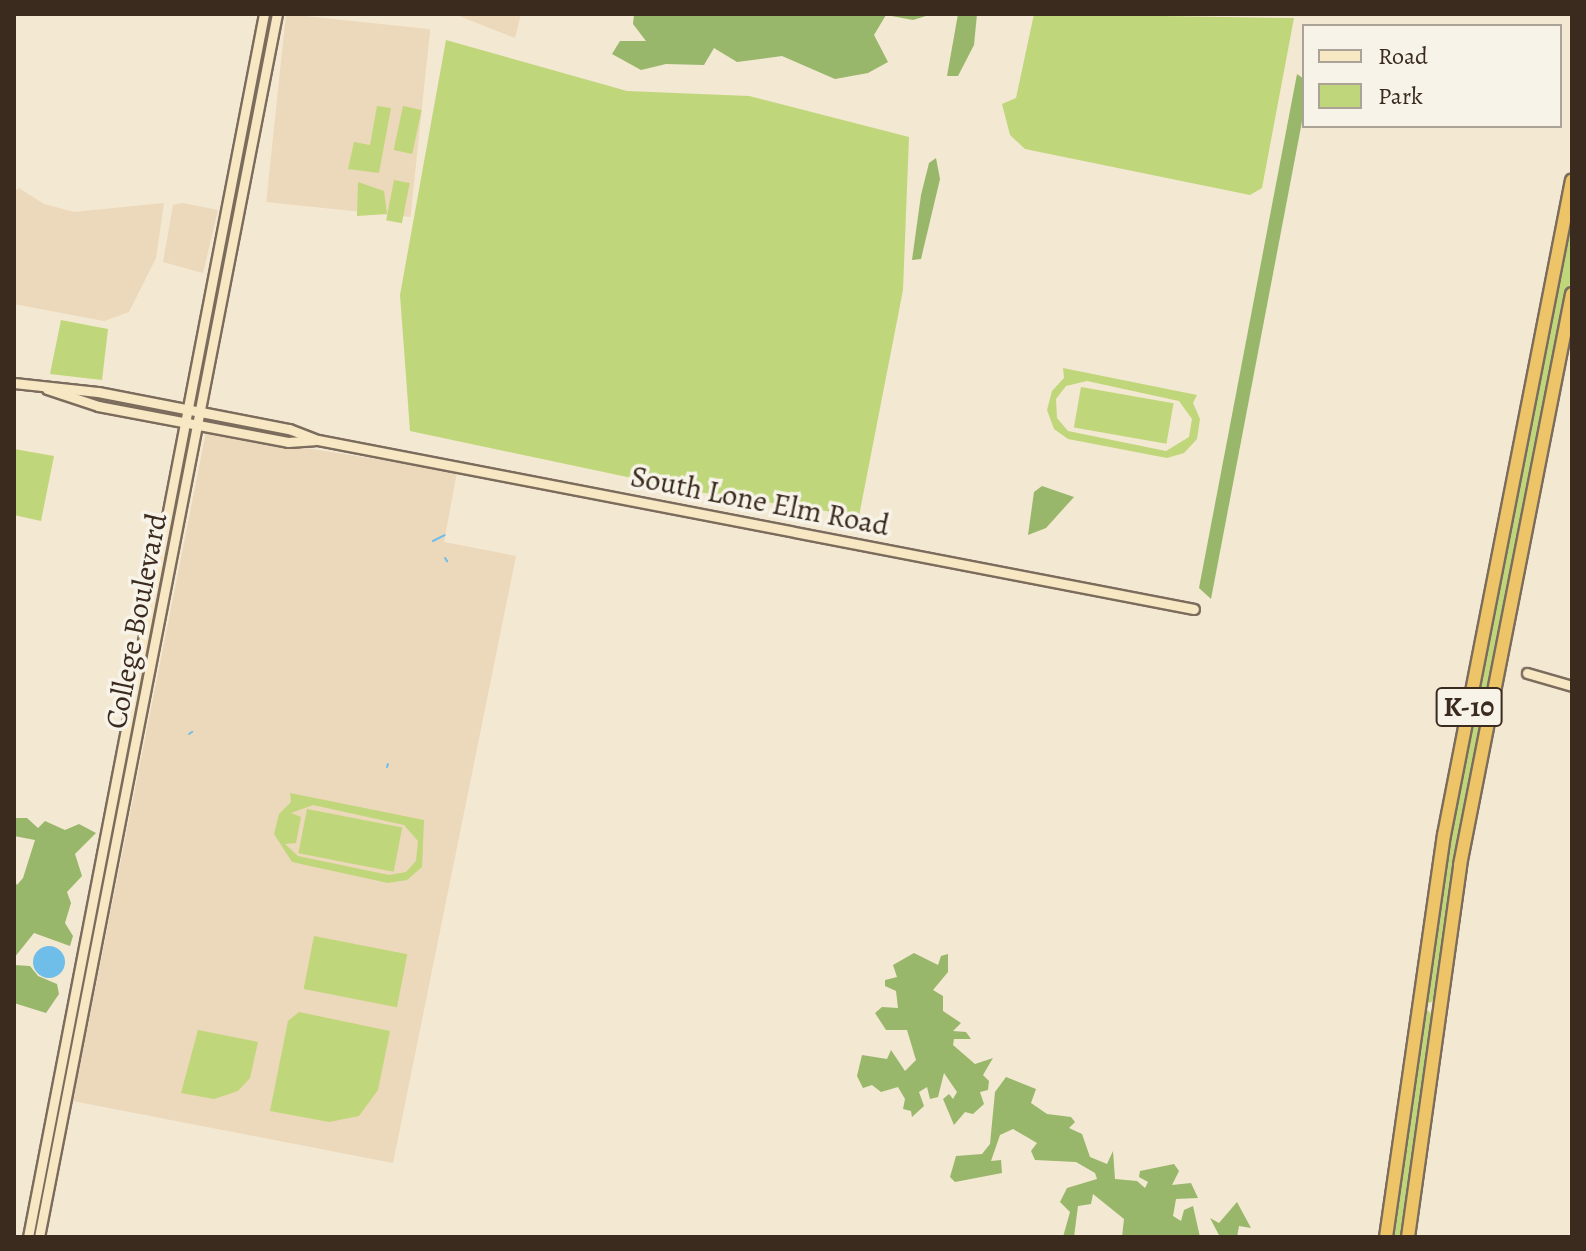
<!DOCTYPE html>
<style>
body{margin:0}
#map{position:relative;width:1586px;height:1251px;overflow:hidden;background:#f3e8d2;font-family:Alegreya,serif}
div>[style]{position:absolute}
.built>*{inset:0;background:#ecd8ba;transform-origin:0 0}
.green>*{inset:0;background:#c0d67a;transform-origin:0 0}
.forest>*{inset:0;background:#98b76a}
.water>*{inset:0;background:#6fbeea}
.round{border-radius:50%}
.stream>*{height:2px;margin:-1px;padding:0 1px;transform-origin:1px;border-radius:1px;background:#6fbeea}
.roads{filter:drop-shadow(2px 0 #7b6c5d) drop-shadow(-2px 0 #7b6c5d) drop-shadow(0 2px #7b6c5d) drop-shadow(0 -2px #7b6c5d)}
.secondary>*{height:9px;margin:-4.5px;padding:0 4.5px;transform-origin:4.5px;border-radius:4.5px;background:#f8e7c3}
.highway>*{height:12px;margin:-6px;padding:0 6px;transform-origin:6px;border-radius:6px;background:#eec469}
span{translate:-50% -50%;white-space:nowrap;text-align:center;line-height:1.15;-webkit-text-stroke:7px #f7f3e8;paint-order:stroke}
.shield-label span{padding:2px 6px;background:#f7f3e8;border:2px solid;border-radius:6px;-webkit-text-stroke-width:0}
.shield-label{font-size:28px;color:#3b2a1e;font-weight:700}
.street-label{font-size:30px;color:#3b2a1e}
.frame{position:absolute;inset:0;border:16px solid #3b2a1e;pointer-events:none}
.legend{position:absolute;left:1302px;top:24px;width:260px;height:104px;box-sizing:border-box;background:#f7f3e8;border:2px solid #aca397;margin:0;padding:10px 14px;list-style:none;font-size:24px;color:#3b2a1e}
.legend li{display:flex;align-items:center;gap:16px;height:40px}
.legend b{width:40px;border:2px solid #aca397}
</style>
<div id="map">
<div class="built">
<div style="left:286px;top:14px;width:145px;height:189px;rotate:6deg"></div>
<div style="clip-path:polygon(454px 14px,521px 14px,515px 38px)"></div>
<div style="clip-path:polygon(19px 188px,44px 204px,74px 212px,164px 203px,156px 258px,129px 312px,104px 321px,14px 304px,14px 192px)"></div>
<div style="clip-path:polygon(182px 203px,218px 210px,203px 273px,163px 262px,173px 205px)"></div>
<div style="clip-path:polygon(206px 432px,457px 472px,444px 542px,516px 556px,393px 1163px,73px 1101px)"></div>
</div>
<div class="green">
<div style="clip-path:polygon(1034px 14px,1294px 18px,1262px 188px,1250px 195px,1025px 149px,1010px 135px,1002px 104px,1016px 98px)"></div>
<div style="clip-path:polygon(446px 40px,627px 91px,749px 96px,909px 137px,903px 290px,859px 516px,698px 492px,410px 431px,400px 295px)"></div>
<div style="clip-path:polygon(377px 106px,391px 108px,379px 173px,348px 169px,354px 142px,370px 145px)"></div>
<div style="left:403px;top:106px;width:19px;height:45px;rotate:12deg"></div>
<div style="left:394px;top:180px;width:16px;height:41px;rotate:11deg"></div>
<div style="clip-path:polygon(358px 182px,384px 191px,387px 214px,357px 216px)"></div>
<div style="clip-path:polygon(1572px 207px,1572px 272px,1434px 1001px,1426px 1004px,1445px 857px)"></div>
<div style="clip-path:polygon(61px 320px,108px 329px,102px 380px,50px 374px)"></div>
<div style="clip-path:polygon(evenodd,1063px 368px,1197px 395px,1193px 403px,1200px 419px,1197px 439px,1184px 453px,1167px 458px,1068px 439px,1054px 429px,1047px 410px,1052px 391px,1064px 378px,1063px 368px,1087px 381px,1179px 401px,1192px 419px,1189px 437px,1166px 451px,1068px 431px,1057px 418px,1056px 399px,1066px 386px,1087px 381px)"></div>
<div style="left:1081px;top:387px;width:94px;height:41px;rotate:10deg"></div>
<div style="clip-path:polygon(14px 449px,54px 456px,41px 521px,14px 515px)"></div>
<div style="clip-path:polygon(evenodd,290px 793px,424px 820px,422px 867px,407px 880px,388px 883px,292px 862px,274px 834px,279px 814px,291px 802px,290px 793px,313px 805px,404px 825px,418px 841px,416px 861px,406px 872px,389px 875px,298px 856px,285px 844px,296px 843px,301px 817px,291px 813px,313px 805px)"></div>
<div style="left:307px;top:809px;width:97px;height:45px;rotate:11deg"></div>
<div style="left:314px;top:936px;width:95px;height:54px;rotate:11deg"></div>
<div style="clip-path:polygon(1425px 1007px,1432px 1015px,1404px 1237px,1391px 1237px)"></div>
<div style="clip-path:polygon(299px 1012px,390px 1031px,378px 1090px,359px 1116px,329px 1122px,270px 1111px,288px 1021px)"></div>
<div style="clip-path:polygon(198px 1030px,258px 1042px,250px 1078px,238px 1091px,214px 1099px,181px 1093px)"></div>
</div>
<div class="forest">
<div style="clip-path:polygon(634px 14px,925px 14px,929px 15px,913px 20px,886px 15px,874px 35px,888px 62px,868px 73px,835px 79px,782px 56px,737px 62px,714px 48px,704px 65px,666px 64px,641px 70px,612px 54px,620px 41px,646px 41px,633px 24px)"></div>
<div style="clip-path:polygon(958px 14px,977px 14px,974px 45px,958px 76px,947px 76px)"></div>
<div style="clip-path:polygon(1297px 74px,1304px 79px,1304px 111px,1211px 599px,1199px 588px)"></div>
<div style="clip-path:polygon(936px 158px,940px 179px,921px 259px,912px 260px,921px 195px,929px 163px)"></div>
<div style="clip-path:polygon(1042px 486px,1074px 497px,1046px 528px,1028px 535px,1034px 492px)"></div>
<div style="clip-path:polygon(14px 818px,27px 818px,38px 828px,45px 821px,65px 830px,79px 824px,96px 833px,75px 854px,82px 876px,67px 892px,71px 903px,65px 923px,73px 936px,70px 946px,34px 933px,14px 958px,14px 879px,17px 885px,23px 878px,35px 840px,14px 836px)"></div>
<div style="clip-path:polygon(914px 953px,938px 965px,941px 956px,948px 954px,948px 972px,933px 990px,943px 996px,943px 1011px,961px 1023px,953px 1031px,966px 1032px,971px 1039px,954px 1039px,953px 1045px,975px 1064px,993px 1058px,983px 1075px,989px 1081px,988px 1090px,980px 1092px,984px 1104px,973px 1114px,965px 1112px,954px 1125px,943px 1099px,949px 1094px,953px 1099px,957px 1092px,944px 1073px,938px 1097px,930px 1099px,927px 1087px,919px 1092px,924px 1106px,912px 1117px,911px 1111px,903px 1109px,905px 1099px,898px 1087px,881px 1092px,872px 1085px,863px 1088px,857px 1076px,862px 1055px,887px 1059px,891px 1050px,905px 1071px,916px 1060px,907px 1030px,886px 1030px,875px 1013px,882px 1007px,898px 1008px,896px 991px,885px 986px,885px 980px,897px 977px,893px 965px)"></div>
<div style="clip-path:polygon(14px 965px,30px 966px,38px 976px,57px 984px,59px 994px,46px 1013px,14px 1003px)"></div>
<div style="clip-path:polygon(1006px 1077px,1036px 1089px,1031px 1103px,1047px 1114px,1071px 1117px,1075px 1122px,1069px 1128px,1082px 1134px,1090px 1157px,1107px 1164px,1113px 1151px,1115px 1179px,1137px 1181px,1145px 1188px,1148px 1182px,1139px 1177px,1140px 1171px,1174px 1164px,1179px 1171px,1172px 1185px,1191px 1183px,1198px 1198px,1176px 1199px,1173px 1216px,1181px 1221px,1184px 1210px,1193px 1206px,1200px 1237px,1122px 1237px,1124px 1219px,1093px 1194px,1091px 1204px,1078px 1206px,1074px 1237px,1063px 1237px,1070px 1212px,1060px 1202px,1067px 1188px,1097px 1179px,1095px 1173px,1076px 1162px,1035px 1160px,1031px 1151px,1037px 1143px,1013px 1129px,1000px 1135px,991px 1161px,1001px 1160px,1002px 1173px,955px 1182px,950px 1177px,956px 1156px,982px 1154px,990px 1144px,995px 1092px)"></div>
<div style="clip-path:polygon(1237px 1202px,1251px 1228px,1239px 1226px,1237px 1237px,1220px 1237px,1210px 1218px,1219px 1223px)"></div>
</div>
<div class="water">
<div class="round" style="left:33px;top:946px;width:32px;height:32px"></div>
</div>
<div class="stream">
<div style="left:433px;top:541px;width:13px;rotate:-27deg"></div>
<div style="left:445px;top:558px;width:4px;rotate:56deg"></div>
<div style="left:189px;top:734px;width:4px;rotate:-34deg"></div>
<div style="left:387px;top:767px;width:3px;rotate:-72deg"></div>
</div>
<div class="roads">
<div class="secondary">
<div style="left:14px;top:383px;width:84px;rotate:6.1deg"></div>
<div style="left:98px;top:392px;width:195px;rotate:11deg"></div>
<div style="left:289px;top:429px;width:31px;rotate:21deg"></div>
<div style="left:318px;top:440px;width:892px;rotate:10.92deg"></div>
<div style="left:47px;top:389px;width:54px;rotate:18.4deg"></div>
<div style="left:98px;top:406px;width:193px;rotate:10.7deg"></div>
<div style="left:288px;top:442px;width:26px;rotate:-4deg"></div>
<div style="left:1527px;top:673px;width:47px;rotate:16.1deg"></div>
<div style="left:28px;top:1237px;width:1246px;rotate:-79.08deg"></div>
<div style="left:39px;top:1237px;width:1246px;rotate:-78.99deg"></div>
</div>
<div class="highway">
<div style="left:1386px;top:1237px;width:406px;rotate:-81.8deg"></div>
<div style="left:1444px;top:835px;width:667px;rotate:-78.94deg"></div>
<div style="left:1408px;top:1237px;width:376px;rotate:-82deg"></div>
<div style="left:1460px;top:865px;width:582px;rotate:-78.9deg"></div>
</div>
</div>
<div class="shield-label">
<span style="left:1469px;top:707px">K-10</span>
</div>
<div class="street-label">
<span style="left:760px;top:501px;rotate:11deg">South Lone Elm Road</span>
<span style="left:136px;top:621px;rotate:-79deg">College Boulevard</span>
</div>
<div class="frame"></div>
<ul class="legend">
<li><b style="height:10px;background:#f8e7c3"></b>Road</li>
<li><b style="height:22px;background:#c0d67a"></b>Park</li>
</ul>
</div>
